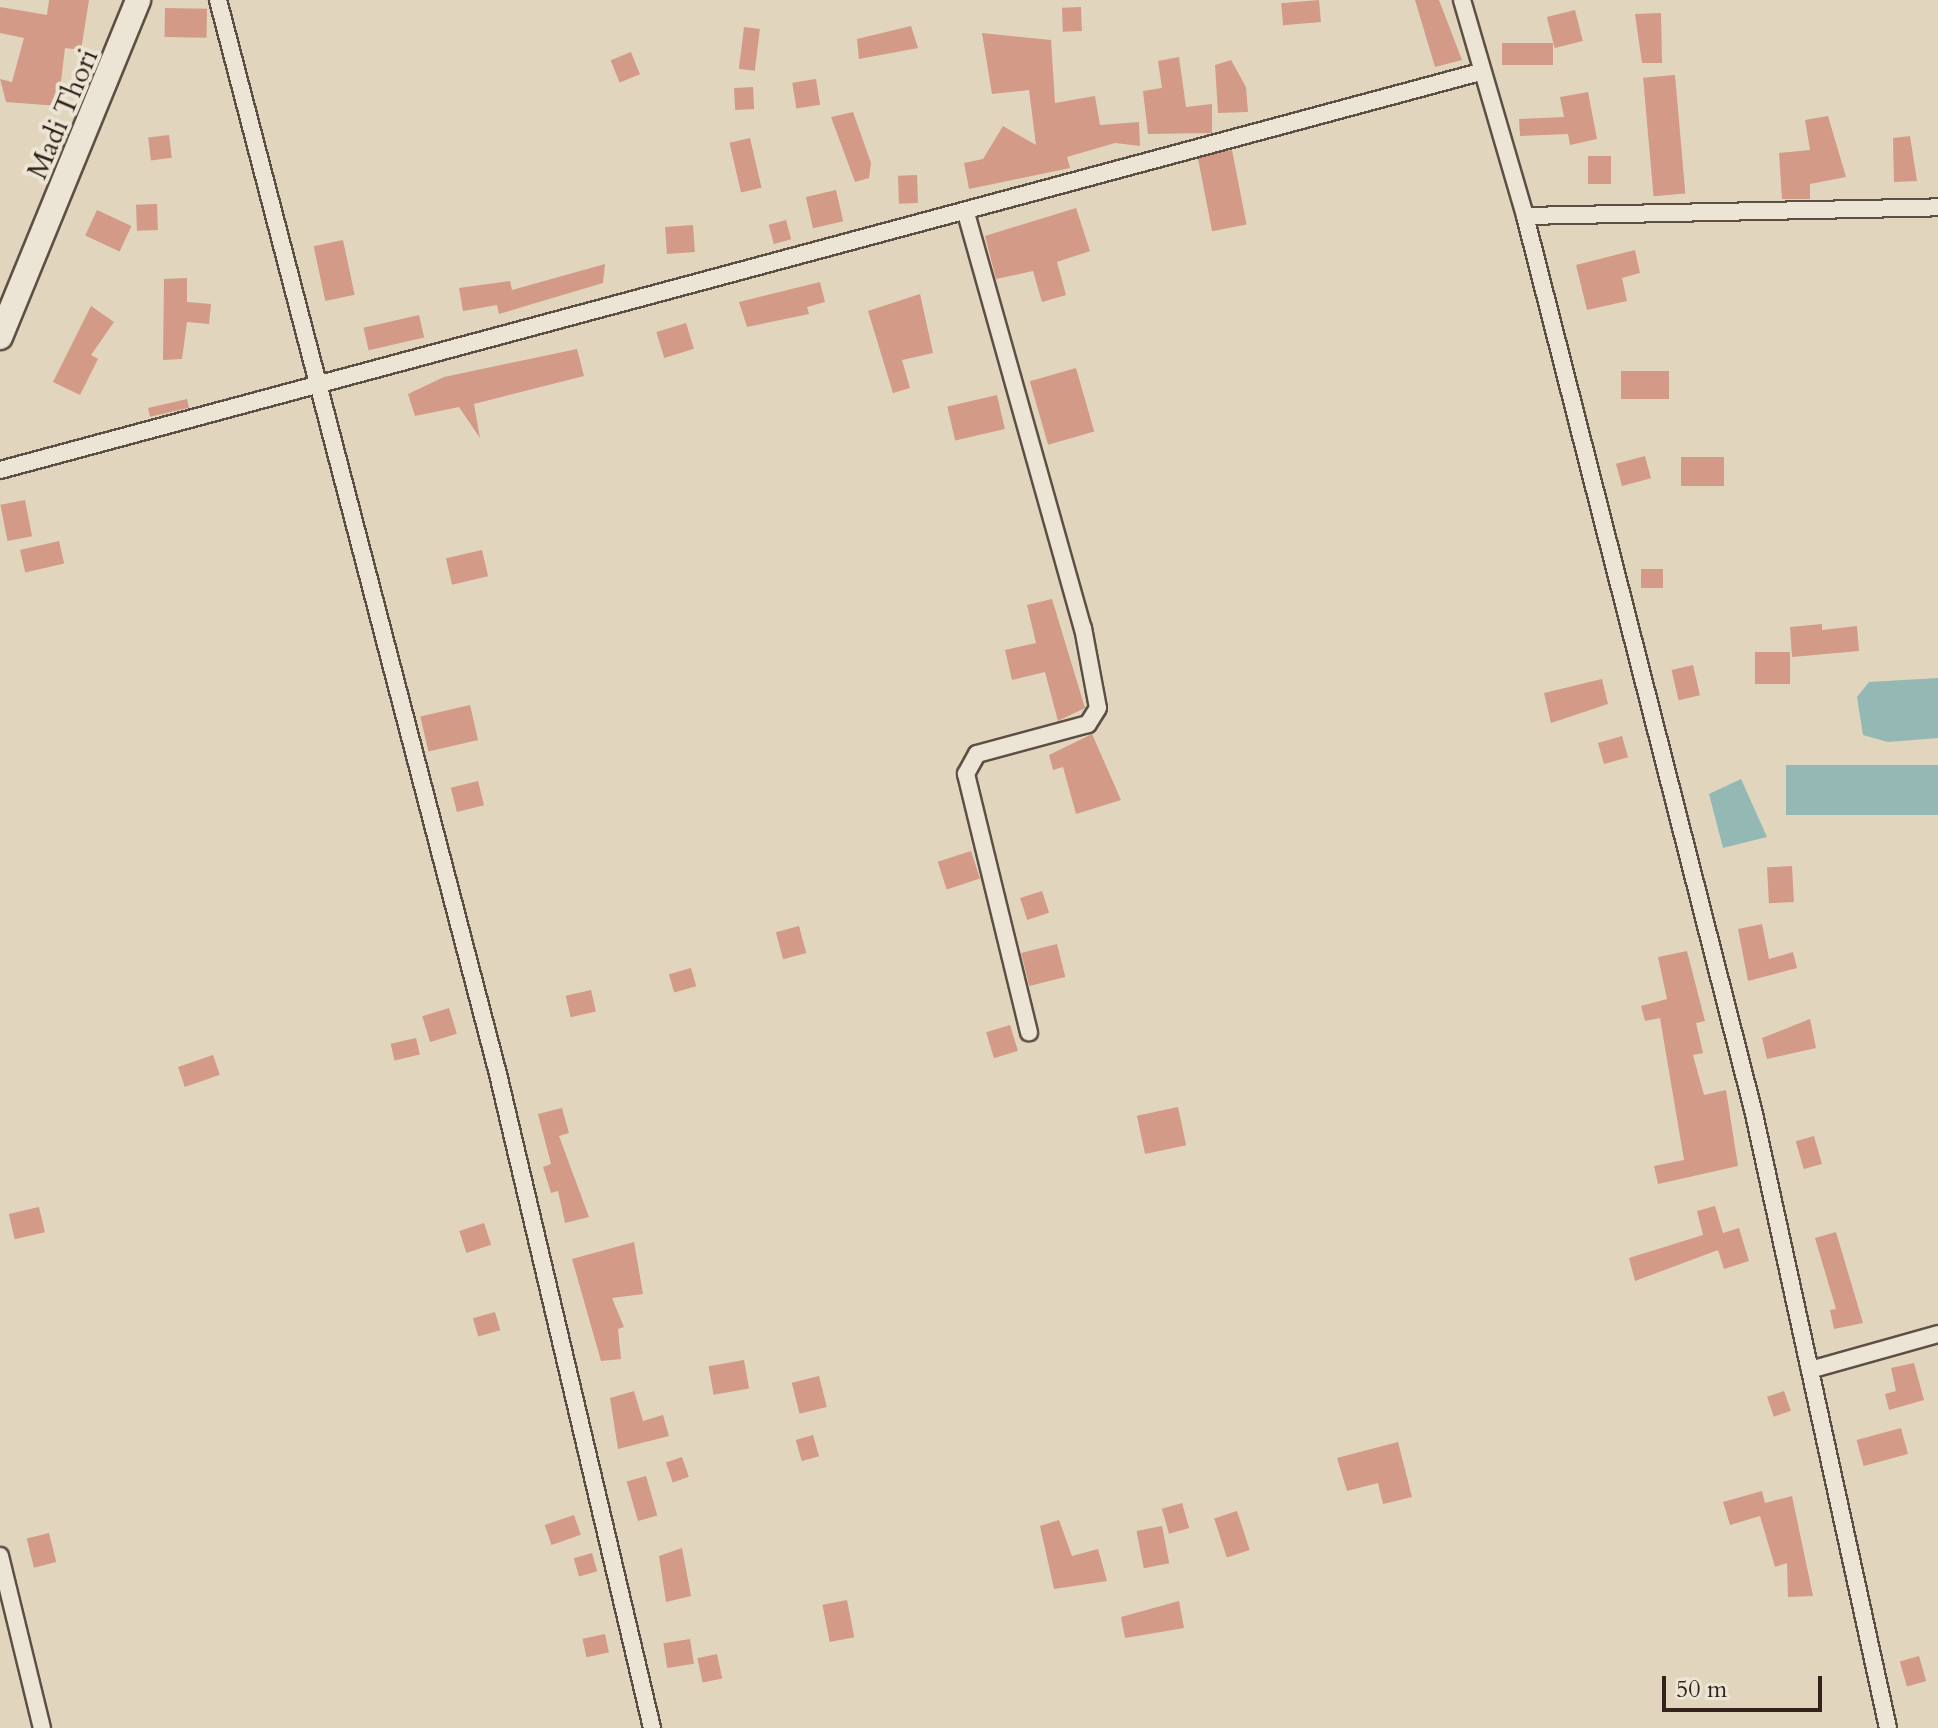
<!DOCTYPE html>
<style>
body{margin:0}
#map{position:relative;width:1938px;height:1728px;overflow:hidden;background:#e1d6bd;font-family:Cardo,serif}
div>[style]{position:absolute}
.water>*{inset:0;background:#94b9b4;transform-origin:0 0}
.building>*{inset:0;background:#d29a87;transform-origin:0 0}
.roads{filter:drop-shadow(2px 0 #5e4f44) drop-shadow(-2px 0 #5e4f44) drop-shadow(0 2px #5e4f44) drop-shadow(0 -2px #5e4f44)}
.street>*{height:16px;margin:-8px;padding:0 8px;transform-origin:8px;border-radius:8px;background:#ece4d4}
.secondary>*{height:24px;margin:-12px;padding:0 12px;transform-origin:12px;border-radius:12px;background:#ece4d4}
span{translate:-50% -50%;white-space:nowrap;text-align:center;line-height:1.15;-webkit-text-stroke:8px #ece4d4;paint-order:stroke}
.street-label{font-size:28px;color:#32221b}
.scale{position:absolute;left:1662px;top:1676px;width:160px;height:36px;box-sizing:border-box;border:4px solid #32221b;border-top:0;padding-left:10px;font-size:24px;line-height:28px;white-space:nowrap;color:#32221b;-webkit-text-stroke:6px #ece4d4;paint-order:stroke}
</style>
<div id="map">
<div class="water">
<div style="clip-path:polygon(1938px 678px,1938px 738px,1888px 742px,1863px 735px,1857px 697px,1869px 682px)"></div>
<div style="left:1938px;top:765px;width:50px;height:152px;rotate:90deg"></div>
<div style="clip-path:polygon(1741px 779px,1767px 837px,1723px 848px,1709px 794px)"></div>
</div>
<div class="building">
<div style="clip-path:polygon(49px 0,89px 0,81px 50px,65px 48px,58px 106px,6px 102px,0 79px,12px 82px,24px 38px,0 33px,0 7px,47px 15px)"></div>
<div style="left:1319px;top:0;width:22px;height:38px;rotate:85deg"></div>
<div style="clip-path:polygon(1415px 0,1439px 0,1462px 60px,1435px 67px)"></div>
<div style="left:1081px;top:7px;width:24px;height:19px;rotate:88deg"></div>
<div style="left:165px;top:8px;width:42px;height:29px;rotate:1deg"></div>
<div style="left:1575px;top:10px;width:32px;height:29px;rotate:76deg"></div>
<div style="clip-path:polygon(1661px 13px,1662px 63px,1642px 63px,1635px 14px)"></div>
<div style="clip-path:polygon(911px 26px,918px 48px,859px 59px,857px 39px)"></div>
<div style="left:744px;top:27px;width:16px;height:42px;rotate:7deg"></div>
<div style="clip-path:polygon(982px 33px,1051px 40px,1055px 103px,1095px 96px,1100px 125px,1139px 122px,1140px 146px,1115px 143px,1067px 157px,1070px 168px,969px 189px,964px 163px,983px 159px,1003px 126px,1036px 145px,1029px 90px,992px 94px)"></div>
<div style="left:1553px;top:43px;width:22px;height:51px;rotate:90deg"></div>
<div style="left:631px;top:52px;width:24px;height:22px;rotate:68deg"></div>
<div style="clip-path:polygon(1179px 57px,1186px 107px,1212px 104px,1212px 133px,1148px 134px,1143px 91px,1162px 88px,1158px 61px)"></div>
<div style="clip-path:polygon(1231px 60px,1246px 87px,1248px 112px,1218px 113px,1215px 65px)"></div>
<div style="left:1675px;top:75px;width:119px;height:32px;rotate:85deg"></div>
<div style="left:816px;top:79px;width:26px;height:24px;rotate:81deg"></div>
<div style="left:753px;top:87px;width:22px;height:19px;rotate:87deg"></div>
<div style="clip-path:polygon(1588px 92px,1597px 139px,1570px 145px,1568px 134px,1520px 136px,1519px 119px,1564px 117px,1560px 97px)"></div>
<div style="clip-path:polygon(853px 112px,871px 163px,869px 178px,855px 182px,831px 117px)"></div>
<div style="clip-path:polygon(1828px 116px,1846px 177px,1810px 184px,1810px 199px,1782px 199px,1779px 153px,1810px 150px,1805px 120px)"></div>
<div style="left:169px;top:135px;width:23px;height:21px;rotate:83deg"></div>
<div style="clip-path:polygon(1910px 136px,1917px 181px,1894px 182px,1893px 138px)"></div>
<div style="left:750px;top:138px;width:51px;height:21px;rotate:77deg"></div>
<div style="left:1232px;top:150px;width:76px;height:35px;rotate:79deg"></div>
<div style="left:1588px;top:156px;width:23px;height:28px"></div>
<div style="left:917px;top:175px;width:28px;height:19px;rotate:88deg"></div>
<div style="left:836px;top:190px;width:32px;height:31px;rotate:77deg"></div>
<div style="left:157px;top:204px;width:26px;height:21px;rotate:88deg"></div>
<div style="clip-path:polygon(1076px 208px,1090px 251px,1057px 262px,1066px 295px,1042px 302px,1033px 271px,996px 279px,985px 236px)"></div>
<div style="left:97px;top:210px;width:38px;height:28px;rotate:25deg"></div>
<div style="left:786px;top:220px;width:20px;height:18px;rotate:75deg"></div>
<div style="left:693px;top:225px;width:27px;height:28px;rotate:86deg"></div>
<div style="left:343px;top:240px;width:56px;height:30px;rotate:78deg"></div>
<div style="clip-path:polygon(1635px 250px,1640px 273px,1622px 278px,1627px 301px,1587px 310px,1576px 265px)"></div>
<div style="clip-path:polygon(605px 264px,603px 283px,499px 314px,497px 305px,463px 311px,459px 288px,510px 281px,512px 290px)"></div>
<div style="clip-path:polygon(187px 278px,187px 302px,211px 304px,209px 324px,187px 322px,182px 359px,163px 360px,164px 279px)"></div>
<div style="clip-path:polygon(820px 282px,825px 302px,807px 307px,809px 314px,747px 327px,739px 302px)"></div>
<div style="clip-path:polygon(920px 294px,933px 353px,902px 360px,910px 388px,893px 393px,868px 311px)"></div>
<div style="clip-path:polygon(91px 306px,114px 322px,91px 355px,98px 359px,80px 395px,53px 382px)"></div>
<div style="left:419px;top:315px;width:23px;height:57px;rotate:77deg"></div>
<div style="left:686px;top:323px;width:27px;height:31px;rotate:73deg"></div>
<div style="clip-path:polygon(577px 349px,584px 376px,474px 404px,480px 438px,459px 407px,415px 416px,408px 394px,444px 377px)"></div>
<div style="left:1076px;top:368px;width:66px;height:48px;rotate:74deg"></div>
<div style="left:1669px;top:371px;width:28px;height:48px;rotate:90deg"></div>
<div style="left:997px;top:395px;width:35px;height:51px;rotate:77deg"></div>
<div style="left:187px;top:399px;width:9px;height:40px;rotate:77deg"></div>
<div style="left:1645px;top:456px;width:23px;height:30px;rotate:75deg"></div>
<div style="left:1724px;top:457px;width:29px;height:43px;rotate:90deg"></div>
<div style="left:25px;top:500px;width:37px;height:25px;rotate:79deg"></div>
<div style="left:59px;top:541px;width:23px;height:40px;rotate:77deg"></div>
<div style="left:482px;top:550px;width:27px;height:37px;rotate:77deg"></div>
<div style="left:1663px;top:569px;width:19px;height:22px;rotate:90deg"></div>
<div style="clip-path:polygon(1052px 599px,1085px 708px,1058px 721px,1045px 672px,1012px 680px,1005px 650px,1036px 643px,1027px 605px)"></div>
<div style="clip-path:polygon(1822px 624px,1822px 630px,1857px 626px,1859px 651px,1792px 657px,1790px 627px)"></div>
<div style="left:1755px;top:652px;width:35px;height:32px"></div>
<div style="left:1693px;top:665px;width:31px;height:22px;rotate:77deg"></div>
<div style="clip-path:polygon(1602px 679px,1608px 704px,1551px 723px,1544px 693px)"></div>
<div style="left:470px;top:705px;width:36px;height:51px;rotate:77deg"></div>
<div style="clip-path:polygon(1092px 734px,1121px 800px,1076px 814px,1063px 767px,1053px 770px,1049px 755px)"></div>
<div style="left:1622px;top:736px;width:22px;height:25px;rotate:74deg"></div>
<div style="left:478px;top:781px;width:25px;height:28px;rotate:76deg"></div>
<div style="left:971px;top:851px;width:29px;height:35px;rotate:72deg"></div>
<div style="left:1792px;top:866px;width:36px;height:25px;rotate:87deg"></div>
<div style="left:1042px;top:891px;width:23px;height:23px;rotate:72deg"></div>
<div style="clip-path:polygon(1762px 924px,1769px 959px,1793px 952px,1797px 968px,1748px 981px,1738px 929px)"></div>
<div style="left:799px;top:926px;width:28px;height:24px;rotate:75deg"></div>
<div style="left:1057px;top:944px;width:34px;height:37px;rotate:76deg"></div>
<div style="clip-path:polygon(1687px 951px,1705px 1021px,1696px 1023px,1703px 1053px,1693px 1055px,1704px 1095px,1726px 1090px,1738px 1166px,1658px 1184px,1654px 1166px,1684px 1160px,1660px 1018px,1645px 1021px,1641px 1006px,1667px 999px,1658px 957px)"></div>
<div style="left:691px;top:968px;width:19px;height:23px;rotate:74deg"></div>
<div style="left:591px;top:990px;width:22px;height:26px;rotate:77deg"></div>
<div style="left:449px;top:1008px;width:27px;height:28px;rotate:73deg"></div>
<div style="clip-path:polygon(1810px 1019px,1816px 1048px,1767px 1059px,1762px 1038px)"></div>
<div style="left:1010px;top:1025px;width:27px;height:25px;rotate:73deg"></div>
<div style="left:416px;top:1038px;width:17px;height:26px;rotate:77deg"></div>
<div style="left:213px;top:1055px;width:21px;height:37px;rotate:71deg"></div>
<div style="left:1178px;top:1107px;width:39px;height:42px;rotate:78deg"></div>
<div style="clip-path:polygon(562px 1108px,569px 1133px,559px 1136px,589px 1217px,565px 1223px,558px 1191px,551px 1193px,543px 1167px,551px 1164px,538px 1114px)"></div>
<div style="left:1814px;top:1136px;width:29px;height:19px;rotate:74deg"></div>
<div style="clip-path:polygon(1715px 1206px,1723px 1233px,1739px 1228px,1749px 1261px,1724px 1269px,1718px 1250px,1635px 1281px,1629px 1258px,1703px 1235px,1697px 1211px)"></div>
<div style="left:39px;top:1207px;width:26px;height:31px;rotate:77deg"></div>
<div style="left:484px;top:1223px;width:23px;height:26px;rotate:72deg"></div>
<div style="clip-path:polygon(1836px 1232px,1863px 1323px,1834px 1329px,1830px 1310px,1836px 1309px,1815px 1238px)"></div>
<div style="clip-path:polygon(634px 1242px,643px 1294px,612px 1298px,624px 1327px,618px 1329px,621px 1359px,601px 1361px,572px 1259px)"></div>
<div style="left:495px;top:1312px;width:19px;height:23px;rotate:74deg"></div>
<div style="left:744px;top:1360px;width:29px;height:36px;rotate:80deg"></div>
<div style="clip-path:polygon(1914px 1363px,1924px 1400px,1889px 1410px,1885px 1394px,1896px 1391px,1891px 1368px)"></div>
<div style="left:819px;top:1376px;width:32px;height:28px;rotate:76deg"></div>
<div style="clip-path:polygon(634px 1391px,643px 1421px,663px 1415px,669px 1436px,618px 1449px,610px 1398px)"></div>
<div style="left:1784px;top:1391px;width:21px;height:18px;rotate:71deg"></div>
<div style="left:1901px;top:1428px;width:27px;height:46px;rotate:75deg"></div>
<div style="left:813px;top:1435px;width:22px;height:18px;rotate:74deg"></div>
<div style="clip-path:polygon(1398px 1442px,1412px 1497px,1383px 1504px,1378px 1483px,1347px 1491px,1337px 1458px)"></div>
<div style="left:682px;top:1457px;width:21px;height:17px;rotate:71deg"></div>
<div style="left:646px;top:1476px;width:41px;height:20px;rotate:74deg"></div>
<div style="clip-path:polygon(1762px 1491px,1765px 1503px,1792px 1496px,1813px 1596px,1788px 1597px,1787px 1563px,1775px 1567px,1760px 1516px,1730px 1525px,1723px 1502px)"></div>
<div style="left:1182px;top:1503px;width:26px;height:21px;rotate:74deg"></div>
<div style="left:1237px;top:1511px;width:41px;height:24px;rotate:72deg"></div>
<div style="left:574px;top:1515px;width:21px;height:31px;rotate:71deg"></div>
<div style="clip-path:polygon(1059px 1520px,1072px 1556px,1098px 1549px,1107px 1581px,1054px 1589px,1040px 1526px)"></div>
<div style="left:1162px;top:1526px;width:38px;height:26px;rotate:79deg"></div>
<div style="left:49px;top:1533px;width:30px;height:23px;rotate:76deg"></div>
<div style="clip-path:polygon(682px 1548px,691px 1596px,666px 1602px,659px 1556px)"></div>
<div style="left:592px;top:1553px;width:19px;height:19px;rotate:74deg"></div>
<div style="left:847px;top:1600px;width:38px;height:25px;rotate:79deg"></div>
<div style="clip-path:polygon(1179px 1601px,1184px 1628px,1125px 1638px,1121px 1617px)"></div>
<div style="left:605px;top:1634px;width:19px;height:23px;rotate:78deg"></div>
<div style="left:690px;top:1639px;width:25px;height:27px;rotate:81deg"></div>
<div style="left:717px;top:1654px;width:25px;height:20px;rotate:78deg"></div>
<div style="left:1919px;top:1656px;width:26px;height:20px;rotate:74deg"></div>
</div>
<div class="roads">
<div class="street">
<div style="left:218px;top:0;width:1110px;rotate:75.39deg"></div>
<div style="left:498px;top:1074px;width:672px;rotate:76.75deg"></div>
<div style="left:1462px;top:0;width:225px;rotate:73.7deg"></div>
<div style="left:1525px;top:216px;width:927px;rotate:75.69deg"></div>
<div style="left:1754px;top:1114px;width:628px;rotate:77.69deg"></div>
<div style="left:966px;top:213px;width:431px;rotate:74.3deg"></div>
<div style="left:1083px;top:628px;width:81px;rotate:79.4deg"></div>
<div style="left:1098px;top:708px;width:19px;rotate:122deg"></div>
<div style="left:1088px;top:724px;width:115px;rotate:164.9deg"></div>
<div style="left:977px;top:754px;width:23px;rotate:119deg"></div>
<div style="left:966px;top:774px;width:266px;rotate:76.3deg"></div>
<div style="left:1525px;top:216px;width:413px;rotate:-1.2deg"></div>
<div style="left:0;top:470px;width:1533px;rotate:-15.05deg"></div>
<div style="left:1810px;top:1370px;width:133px;rotate:-15.7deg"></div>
<div style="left:0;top:1556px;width:177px;rotate:76.3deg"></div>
</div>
<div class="secondary">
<div style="left:0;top:337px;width:364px;rotate:-67.7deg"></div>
</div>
</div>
<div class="street-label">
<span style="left:63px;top:114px;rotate:-67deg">Madi Thori</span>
</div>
<div class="scale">50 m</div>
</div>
